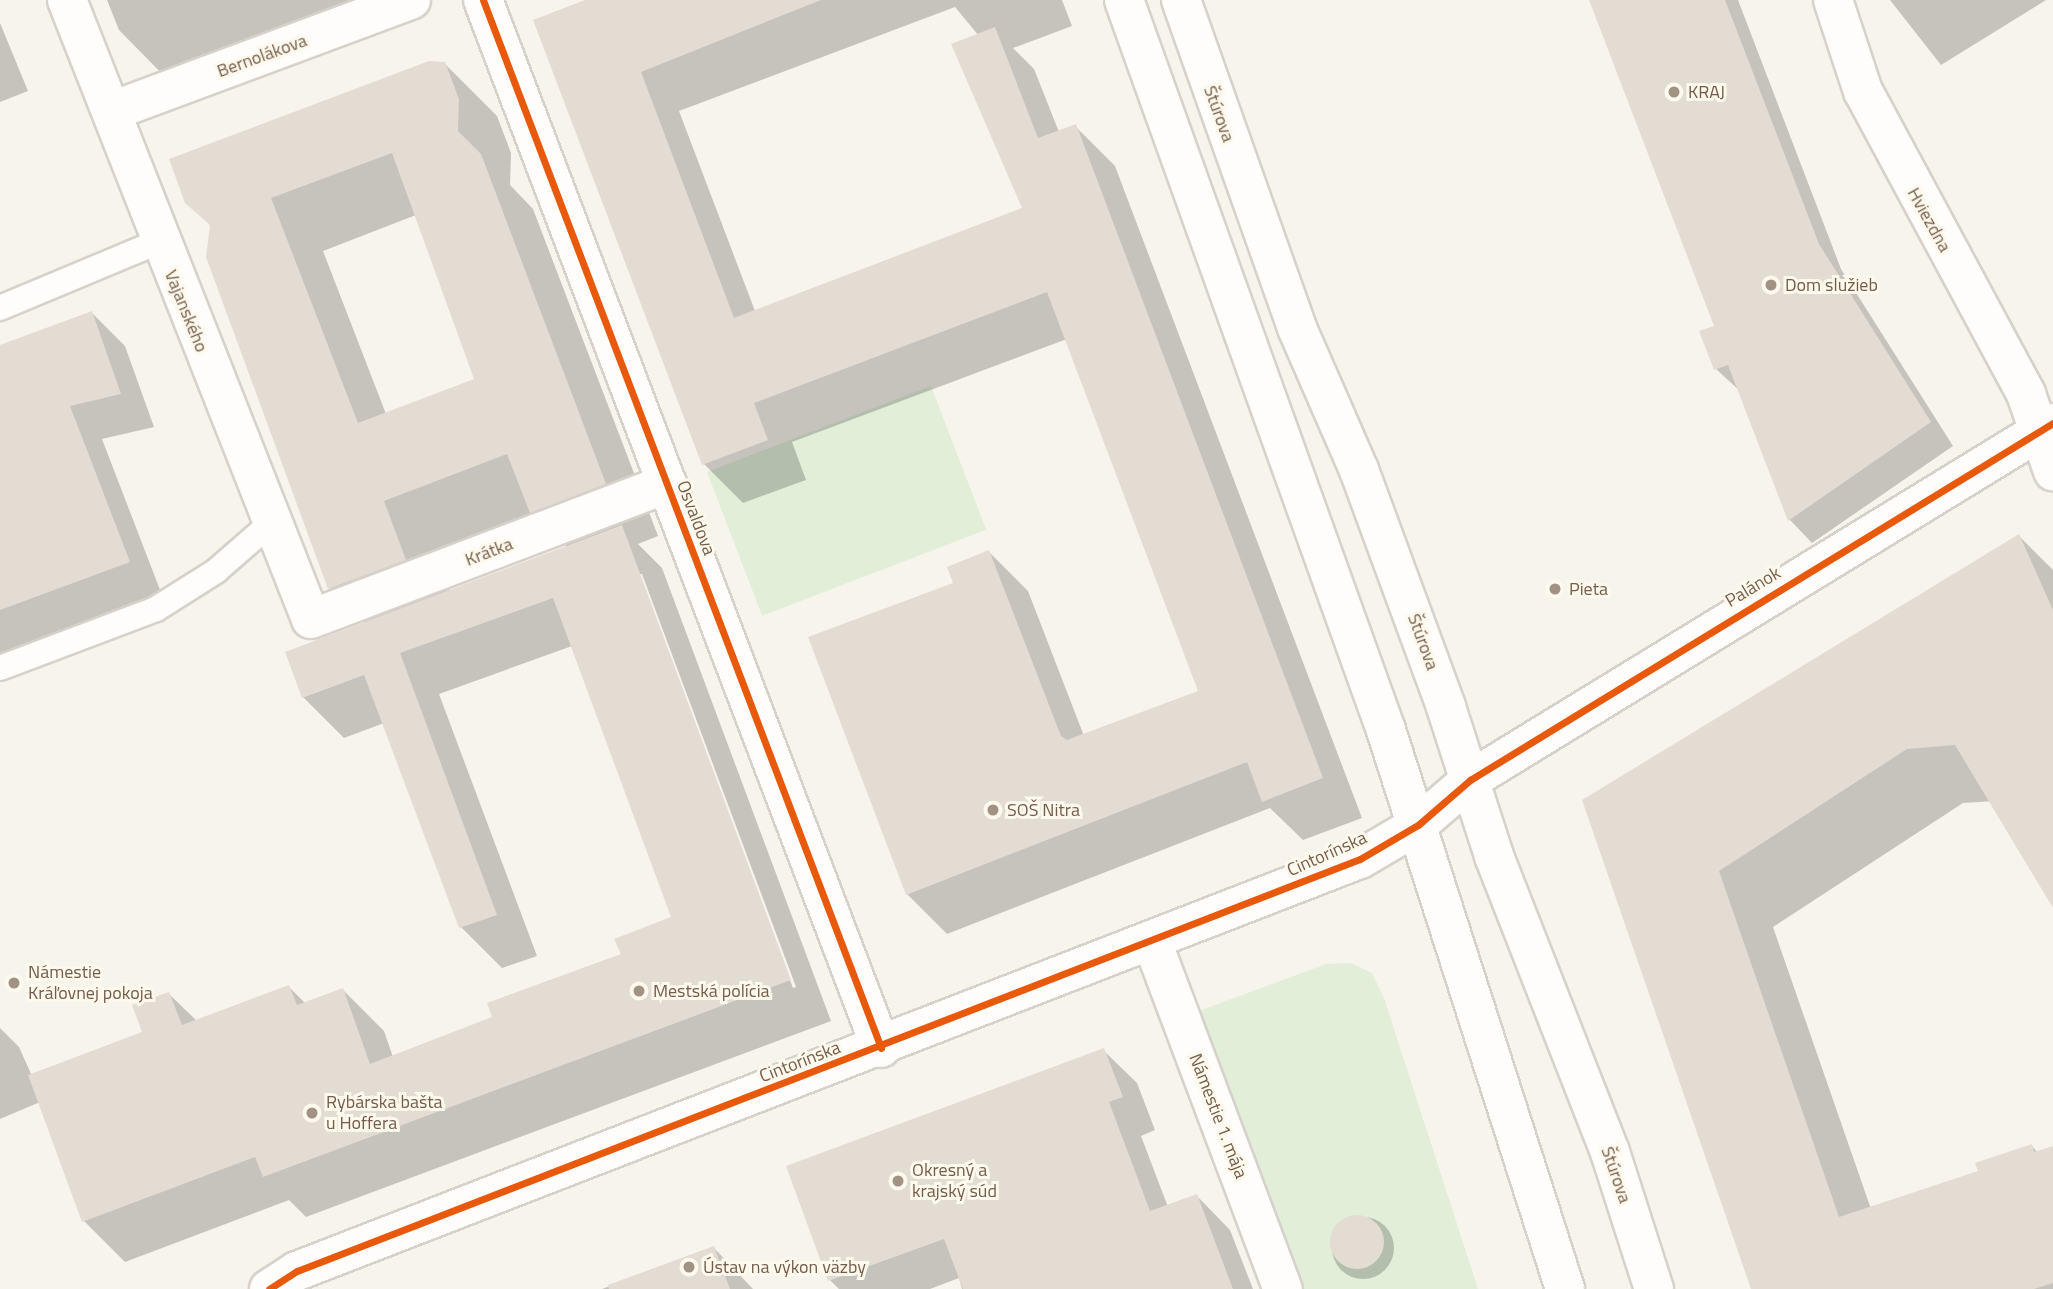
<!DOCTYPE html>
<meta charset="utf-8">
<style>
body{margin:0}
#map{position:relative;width:2053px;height:1289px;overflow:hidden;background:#f7f4ec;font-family:"Titillium Web",sans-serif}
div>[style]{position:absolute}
.green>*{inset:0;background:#e2eed7;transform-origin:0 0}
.shadow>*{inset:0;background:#0003}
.round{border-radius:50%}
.building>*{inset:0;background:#e3dcd3}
.roads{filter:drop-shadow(2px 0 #d6d1ca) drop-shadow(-2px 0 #d6d1ca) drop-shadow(0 2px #d6d1ca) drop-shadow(0 -2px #d6d1ca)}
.service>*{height:24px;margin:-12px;padding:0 12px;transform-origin:12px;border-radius:12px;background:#fefdfc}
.minor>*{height:38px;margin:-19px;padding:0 19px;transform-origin:19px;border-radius:19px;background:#fefdfc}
.secondary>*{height:38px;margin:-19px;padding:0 19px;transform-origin:19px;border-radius:19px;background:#fefdfc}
.cycleway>*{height:7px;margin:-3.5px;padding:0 3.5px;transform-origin:3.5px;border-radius:3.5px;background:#e8590c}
.dots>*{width:19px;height:19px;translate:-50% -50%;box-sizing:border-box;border:4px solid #fef9ed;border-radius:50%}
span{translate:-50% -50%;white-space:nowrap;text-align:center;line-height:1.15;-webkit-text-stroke:6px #fef9ed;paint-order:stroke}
.street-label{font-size:18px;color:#755d4c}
.poi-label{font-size:18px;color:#755d4c}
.left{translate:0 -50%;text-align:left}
</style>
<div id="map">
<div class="green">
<div style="left:931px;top:386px;width:154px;height:240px;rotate:69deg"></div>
<div style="clip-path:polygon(1351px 963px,1372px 973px,1384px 998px,1478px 1289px,1302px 1289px,1199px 1011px,1326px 964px)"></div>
</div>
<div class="shadow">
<div style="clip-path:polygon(107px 0,402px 0,174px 86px,119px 30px)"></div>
<div style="clip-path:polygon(evenodd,590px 0,1062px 0,1072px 26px,1013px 48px,1034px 69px,1059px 132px,1075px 126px,1115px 166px,1362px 818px,1303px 840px,1270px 808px,947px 934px,907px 894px,956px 584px,989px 552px,1028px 591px,1084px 736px,1200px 692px,1067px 339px,792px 442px,806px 480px,743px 503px,704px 464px,590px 0,955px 7px,979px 36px,1025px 209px,755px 311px,679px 111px,955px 7px)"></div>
<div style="clip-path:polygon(1591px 0,1738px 0,1841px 269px,1953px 446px,1812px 543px,1790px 520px,1740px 391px,1716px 369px,1716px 327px)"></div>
<div style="clip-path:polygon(1890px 0,2046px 0,1941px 65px)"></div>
<div style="clip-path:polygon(0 23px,28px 91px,0 102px)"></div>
<div style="clip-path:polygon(evenodd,444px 63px,497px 116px,511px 153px,510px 185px,533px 209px,658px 536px,638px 544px,662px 568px,831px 1021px,306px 1217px,289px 1200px,125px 1262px,84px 1221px,40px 1102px,0 1119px,0 1028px,19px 1047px,32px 1076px,145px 1033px,169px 994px,197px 1021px,289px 987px,306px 1004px,343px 990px,384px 1031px,393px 1057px,494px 1018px,623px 955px,673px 918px,572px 646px,439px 694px,537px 956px,502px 968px,461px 927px,384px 723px,344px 738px,303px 697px,365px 623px,330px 588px,211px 226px,187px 202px,444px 63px,416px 215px,476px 380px,386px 414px,323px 251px,416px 215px,444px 63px,535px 516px,567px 547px,450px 591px,435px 554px,535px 516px,444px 63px,638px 574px,642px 574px,796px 987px,793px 988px,638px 574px)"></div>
<div style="clip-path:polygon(92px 313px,125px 346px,154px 427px,102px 439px,162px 595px,0 656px,0 347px)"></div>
<div style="clip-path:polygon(2019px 536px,2053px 570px,2053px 906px,1995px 801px,1963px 803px,1773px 927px,1871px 1209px,1980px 1172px,2032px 1146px,2038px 1153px,2053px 1148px,2053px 1289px,1753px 1289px,1585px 801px)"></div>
<div style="clip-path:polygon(1103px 1050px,1137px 1083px,1155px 1130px,1141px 1136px,1168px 1207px,1197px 1196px,1230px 1230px,1253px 1289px,962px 1289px,959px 1278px,930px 1289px,839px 1289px,830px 1280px)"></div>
<div class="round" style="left:1332px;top:1217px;width:62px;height:62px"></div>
<div style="clip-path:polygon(714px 1248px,753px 1289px,602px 1289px)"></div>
</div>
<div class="building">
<div style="clip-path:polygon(585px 0,821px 0,641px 72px,734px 318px,1022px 208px,951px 44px,995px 27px,1038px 138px,1076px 124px,1323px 778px,1262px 802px,1247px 762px,906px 895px,808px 637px,953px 583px,947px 567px,989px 550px,1061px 736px,1067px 740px,1198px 691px,1047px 292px,754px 403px,768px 440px,702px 465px,533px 20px)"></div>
<div style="clip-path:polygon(1589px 0,1725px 0,1819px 244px,1931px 422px,1788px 521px,1728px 365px,1714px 370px,1699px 331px,1714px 326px)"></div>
<div style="clip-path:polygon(evenodd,429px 61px,445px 62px,459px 99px,458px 131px,481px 154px,606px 484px,530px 513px,507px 454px,384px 501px,406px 560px,328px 589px,206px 257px,210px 225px,185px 203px,169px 159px,429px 61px,392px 153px,474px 379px,358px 423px,271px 198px,392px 153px)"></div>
<div style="clip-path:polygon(92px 311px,121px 394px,70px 406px,130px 562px,0 610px,0 345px)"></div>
<div style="clip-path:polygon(622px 525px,791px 980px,263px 1177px,255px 1157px,82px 1222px,28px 1075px,142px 1032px,132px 1005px,169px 992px,182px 1025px,289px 985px,297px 1005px,343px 988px,370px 1064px,492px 1017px,487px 1003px,621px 954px,614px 939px,671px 917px,553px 598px,400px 653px,497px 915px,459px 928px,364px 675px,302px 698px,285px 652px)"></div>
<div style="clip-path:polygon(2019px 534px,2053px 610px,2053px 908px,1955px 745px,1907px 749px,1719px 871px,1839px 1217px,1978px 1171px,1975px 1163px,2032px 1144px,2034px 1152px,2053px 1146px,2053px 1283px,2034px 1289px,1751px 1289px,1582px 800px)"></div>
<div style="clip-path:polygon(1104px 1048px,1123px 1097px,1109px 1102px,1150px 1211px,1197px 1194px,1233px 1289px,963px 1289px,944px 1239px,828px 1281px,786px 1166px)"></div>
<div class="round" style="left:1330px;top:1215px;width:54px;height:54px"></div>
<div style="clip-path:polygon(714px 1246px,730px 1289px,609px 1289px,608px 1285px)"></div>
</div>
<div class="roads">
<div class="service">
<div style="left:0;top:308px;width:171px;rotate:-22.7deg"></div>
<div style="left:0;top:668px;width:167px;rotate:-20.7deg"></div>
<div style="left:156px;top:609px;width:71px;rotate:-32.3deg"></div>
<div style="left:216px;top:571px;width:73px;rotate:-41.1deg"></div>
</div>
<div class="minor">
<div style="left:67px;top:0;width:665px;rotate:68.49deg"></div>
<div style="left:311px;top:619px;width:381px;rotate:-20.8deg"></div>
<div style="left:483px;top:0;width:1121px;rotate:69.2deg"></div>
<div style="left:1833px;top:0;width:96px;rotate:71.8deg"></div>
<div style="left:1863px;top:91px;width:344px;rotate:61.7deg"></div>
<div style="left:2026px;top:394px;width:82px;rotate:70.7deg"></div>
<div style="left:112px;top:111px;width:319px;rotate:-20.4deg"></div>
<div style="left:1153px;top:944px;width:369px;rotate:69.4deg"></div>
<div style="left:269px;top:1289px;width:33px;rotate:-33deg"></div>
<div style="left:297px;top:1271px;width:1140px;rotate:-21.19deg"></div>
<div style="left:1360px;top:859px;width:67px;rotate:-30.4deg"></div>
<div style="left:1418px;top:825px;width:69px;rotate:-40.9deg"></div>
<div style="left:1470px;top:780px;width:684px;rotate:-31.48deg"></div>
</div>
<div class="secondary">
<div style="left:1124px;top:0;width:776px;rotate:70.26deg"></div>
<div style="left:1386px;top:730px;width:587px;rotate:72.24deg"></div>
<div style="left:1181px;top:0;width:348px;rotate:70.5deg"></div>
<div style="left:1297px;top:328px;width:155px;rotate:66.4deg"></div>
<div style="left:1359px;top:470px;width:252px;rotate:69.8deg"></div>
<div style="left:1446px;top:707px;width:157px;rotate:72.1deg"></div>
<div style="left:1494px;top:856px;width:318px;rotate:68.6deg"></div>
<div style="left:1610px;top:1152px;width:144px;rotate:72.2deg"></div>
</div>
</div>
<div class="cycleway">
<div style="left:483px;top:0;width:1121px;rotate:69.2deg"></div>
<div style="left:269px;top:1289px;width:33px;rotate:-33deg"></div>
<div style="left:297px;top:1271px;width:1140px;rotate:-21.19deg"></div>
<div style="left:1360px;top:859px;width:67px;rotate:-30.4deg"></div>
<div style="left:1418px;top:825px;width:69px;rotate:-40.9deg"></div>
<div style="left:1470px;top:780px;width:684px;rotate:-31.48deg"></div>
</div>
<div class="dots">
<div style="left:1674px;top:92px;background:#a29284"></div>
<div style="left:1771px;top:285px;background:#a29284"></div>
<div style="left:1555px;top:589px;background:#a29284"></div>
<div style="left:993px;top:810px;background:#a29284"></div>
<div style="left:14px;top:983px;background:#a29284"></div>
<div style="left:639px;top:991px;background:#a29284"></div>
<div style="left:312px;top:1113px;background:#a29284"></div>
<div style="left:898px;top:1181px;background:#a29284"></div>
<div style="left:689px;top:1267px;background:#a29284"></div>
</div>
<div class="street-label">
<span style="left:262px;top:56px;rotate:-20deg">Bernolákova</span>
<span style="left:1219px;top:114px;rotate:70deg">Štúrova</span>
<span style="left:1929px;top:220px;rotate:61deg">Hviezdna</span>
<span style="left:186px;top:311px;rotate:68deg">Vajanského</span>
<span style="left:696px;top:518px;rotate:69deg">Osvaldova</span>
<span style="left:489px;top:552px;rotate:-21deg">Krátka</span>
<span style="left:1753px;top:587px;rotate:-31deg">Palánok</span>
<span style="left:1423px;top:642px;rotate:70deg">Štúrova</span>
<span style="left:1327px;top:854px;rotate:-24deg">Cintorínska</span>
<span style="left:800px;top:1062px;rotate:-21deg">Cintorínska</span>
<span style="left:1218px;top:1116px;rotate:69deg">Námestie 1. mája</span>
<span style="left:1616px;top:1175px;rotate:71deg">Štúrova</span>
</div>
<div class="poi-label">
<span class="left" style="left:1688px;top:92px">KRAJ</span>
<span class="left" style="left:1785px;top:285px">Dom služieb</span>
<span class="left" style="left:1569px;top:589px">Pieta</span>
<span class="left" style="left:1007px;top:810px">SOŠ Nitra</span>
<span class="left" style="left:28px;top:983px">Námestie<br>Kráľovnej pokoja</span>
<span class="left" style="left:653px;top:991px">Mestská polícia</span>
<span class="left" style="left:326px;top:1113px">Rybárska bašta<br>u Hoffera</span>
<span class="left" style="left:912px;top:1181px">Okresný a<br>krajský súd</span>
<span class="left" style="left:703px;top:1267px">Ústav na výkon väzby</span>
</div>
</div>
